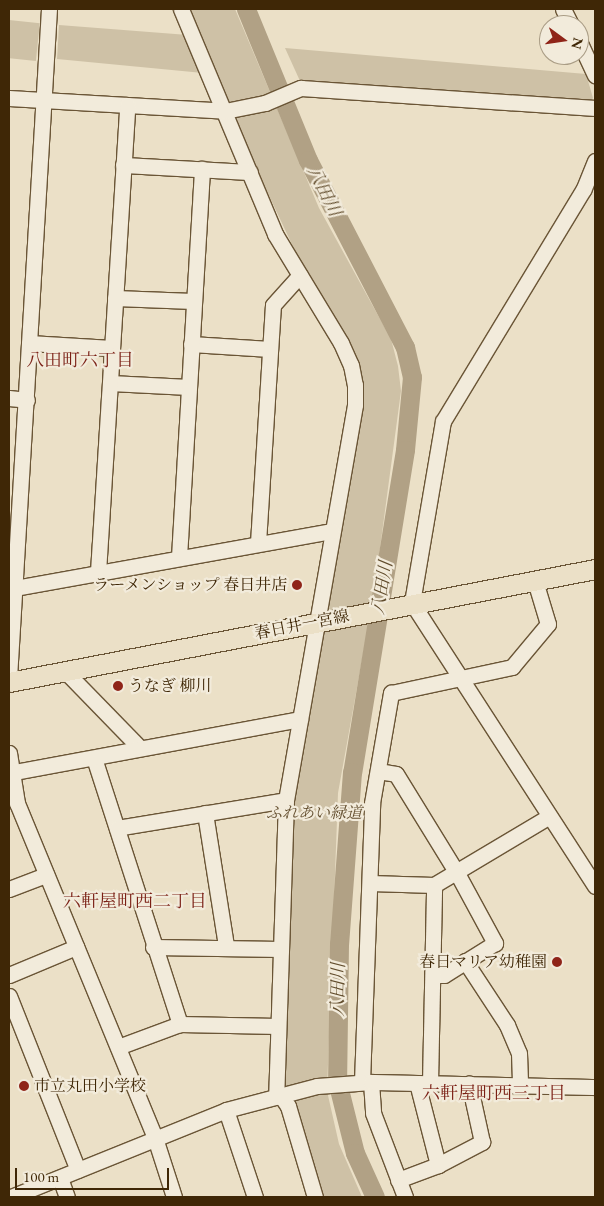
<!DOCTYPE html>
<meta charset="utf-8">
<style>
body{margin:0}
#map{position:relative;width:604px;height:1206px;overflow:hidden;background:#ebe0c7;font-family:"EB Garamond","Noto Serif JP",serif}
div>[style]{position:absolute}
.green>*{inset:0;background:#cec1a6;transform-origin:0 0}
.river>*{height:19px;margin:-9.5px;padding:0 9.5px;transform-origin:9.5px;border-radius:9.5px;background:#b1a185}
.roads{filter:drop-shadow(1px 0 #6a5536) drop-shadow(-1px 0 #6a5536) drop-shadow(0 1px #6a5536) drop-shadow(0 -1px #6a5536)}
.minor>*{height:15px;margin:-7.5px;padding:0 7.5px;transform-origin:7.5px;border-radius:7.5px;background:#f2ebdb}
.major>*{height:19px;margin:-9.5px;padding:0 9.5px;transform-origin:9.5px;border-radius:9.5px;background:#ebe0c7}
.dots>*{width:14px;height:14px;translate:-50% -50%;box-sizing:border-box;border:2px solid #f2ebdb;border-radius:50%}
span{translate:-50% -50%;white-space:nowrap;text-align:center;line-height:1.15;-webkit-text-stroke:4.5px #f2ebdb;paint-order:stroke}
.poi-label{font-size:16px;color:#3f2706}
.right{translate:-100% -50%;text-align:right}
.left{translate:0 -50%;text-align:left}
.street-label{font-size:16px;color:#3f2706}
.park-label{font-size:16px;color:#634e2e;font-style:italic}
.water-label{font-size:18px;color:#614c2c;font-style:italic}
.neighbourhood-label{font-size:18px;color:#7a1f14}
.frame{position:absolute;inset:0;border:10px solid #3f2706;pointer-events:none}
.north{position:absolute;left:539px;top:15px;width:50px;height:50px;box-sizing:border-box;background:#f2ebdb;border:1px solid #aa9d86;border-radius:50%;rotate:104deg;font-size:14px;font-weight:700;line-height:20px;text-align:center;color:#3f2706}
.north::after{content:'';display:block;margin:auto;width:18px;height:22px;background:#8f2418;clip-path:polygon(50% 0,100% 100%,50% 72%,0 100%)}
.scale{position:absolute;left:15px;top:1168px;width:154px;height:22px;box-sizing:border-box;border:2px solid #3f2706;border-top:0;padding-left:6px;font-size:15px;line-height:18px;white-space:nowrap;color:#3f2706;-webkit-text-stroke:4px #f2ebdb;paint-order:stroke}
</style>
<div id="map">
<div class="green">
<div style="clip-path:polygon(188px 9px,235px 9px,319px 208px,391px 339px,398px 366px,401px 391px,374px 593px,338px 793px,327px 1091px,339px 1144px,362px 1197px,319px 1197px,285px 1087px,281px 1084px,291px 800px,361px 391px,233px 119px)"></div>
<div style="left:9px;top:20px;width:31px;height:38px;rotate:6deg"></div>
<div style="clip-path:polygon(59px 25px,188px 35px,203px 73px,57px 59px)"></div>
<div style="clip-path:polygon(285px 48px,586px 74px,593px 98px,590px 102px,300px 81px)"></div>
</div>
<div class="river">
<div style="left:246px;top:9px;width:163px;rotate:67.7deg"></div>
<div style="left:308px;top:160px;width:211px;rotate:62.6deg"></div>
<div style="left:405px;top:347px;width:31px;rotate:77deg"></div>
<div style="left:412px;top:377px;width:73px;rotate:95.5deg"></div>
<div style="left:405px;top:450px;width:326px;rotate:99.3deg"></div>
<div style="left:352px;top:772px;width:172px;rotate:94.3deg"></div>
<div style="left:339px;top:944px;width:137px;rotate:90.8deg"></div>
<div style="left:337px;top:1081px;width:74px;rotate:76deg"></div>
<div style="left:355px;top:1153px;width:48px;rotate:65.6deg"></div>
</div>
<div class="roads">
<div class="minor">
<div style="left:181px;top:9px;width:244px;rotate:67.3deg"></div>
<div style="left:275px;top:234px;width:127px;rotate:58.8deg"></div>
<div style="left:341px;top:343px;width:24px;rotate:66deg"></div>
<div style="left:351px;top:365px;width:20px;rotate:79deg"></div>
<div style="left:355px;top:385px;width:20px;rotate:90deg"></div>
<div style="left:355px;top:405px;width:401px;rotate:99.9deg"></div>
<div style="left:286px;top:800px;width:297px;rotate:91.9deg"></div>
<div style="left:563px;top:9px;width:18px;rotate:63deg"></div>
<div style="left:579px;top:41px;width:38px;rotate:65deg"></div>
<div style="left:9px;top:98px;width:216px;rotate:3.4deg"></div>
<div style="left:225px;top:111px;width:41px;rotate:-11.3deg"></div>
<div style="left:265px;top:103px;width:39px;rotate:-23deg"></div>
<div style="left:301px;top:88px;width:295px;rotate:3.9deg"></div>
<div style="left:595px;top:161px;width:31px;rotate:112deg"></div>
<div style="left:583px;top:190px;width:270px;rotate:121.2deg"></div>
<div style="left:443px;top:421px;width:185px;rotate:99.7deg"></div>
<div style="left:412px;top:603px;width:337px;rotate:57.1deg"></div>
<div style="left:123px;top:165px;width:127px;rotate:3.2deg"></div>
<div style="left:115px;top:298px;width:78px;rotate:2.2deg"></div>
<div style="left:29px;top:343px;width:83px;rotate:3.4deg"></div>
<div style="left:191px;top:344px;width:79px;rotate:3.6deg"></div>
<div style="left:110px;top:383px;width:79px;rotate:2.9deg"></div>
<div style="left:9px;top:398px;width:18px;rotate:6deg"></div>
<div style="left:258px;top:543px;width:238px;rotate:-86.4deg"></div>
<div style="left:273px;top:305px;width:40px;rotate:-48deg"></div>
<div style="left:179px;top:557px;width:389px;rotate:-86.6deg"></div>
<div style="left:98px;top:572px;width:468px;rotate:-86.4deg"></div>
<div style="left:9px;top:589px;width:328px;rotate:-10.2deg"></div>
<div style="left:65px;top:671px;width:107px;rotate:45.8deg"></div>
<div style="left:9px;top:678px;width:670px;rotate:-86.58deg"></div>
<div style="left:9px;top:753px;width:51px;rotate:80.9deg"></div>
<div style="left:17px;top:803px;width:362px;rotate:67.6deg"></div>
<div style="left:155px;top:1138px;width:62px;rotate:72.1deg"></div>
<div style="left:94px;top:758px;width:280px;rotate:72.1deg"></div>
<div style="left:378px;top:771px;width:18px;rotate:9deg"></div>
<div style="left:396px;top:774px;width:116px;rotate:58.4deg"></div>
<div style="left:457px;top:873px;width:80px;rotate:61.5deg"></div>
<div style="left:495px;top:943px;width:60px;rotate:147.9deg"></div>
<div style="left:444px;top:975px;width:11px;rotate:180deg"></div>
<div style="left:9px;top:773px;width:296px;rotate:-10.5deg"></div>
<div style="left:205px;top:813px;width:135px;rotate:81deg"></div>
<div style="left:117px;top:828px;width:171px;rotate:-9.4deg"></div>
<div style="left:370px;top:883px;width:64px;rotate:1.8deg"></div>
<div style="left:434px;top:885px;width:133px;rotate:-30.8deg"></div>
<div style="left:9px;top:889px;width:40px;rotate:-21deg"></div>
<div style="left:153px;top:947px;width:128px;rotate:0.9deg"></div>
<div style="left:465px;top:961px;width:77px;rotate:56.7deg"></div>
<div style="left:507px;top:1025px;width:30px;rotate:67deg"></div>
<div style="left:519px;top:1053px;width:31px;rotate:88deg"></div>
<div style="left:9px;top:975px;width:73px;rotate:-22.7deg"></div>
<div style="left:9px;top:996px;width:187px;rotate:68.4deg"></div>
<div style="left:118px;top:1047px;width:66px;rotate:-20.4deg"></div>
<div style="left:180px;top:1024px;width:98px;rotate:1.2deg"></div>
<div style="left:362px;top:1082px;width:279px;rotate:-87.9deg"></div>
<div style="left:372px;top:803px;width:112px;rotate:-80.2deg"></div>
<div style="left:391px;top:693px;width:124px;rotate:-12.1deg"></div>
<div style="left:512px;top:667px;width:56px;rotate:-50.1deg"></div>
<div style="left:548px;top:624px;width:45px;rotate:-106.8deg"></div>
<div style="left:371px;top:1082px;width:31px;rotate:86deg"></div>
<div style="left:373px;top:1113px;width:90px;rotate:69.1deg"></div>
<div style="left:417px;top:1083px;width:85px;rotate:75.6deg"></div>
<div style="left:430px;top:1083px;width:198px;rotate:-88.8deg"></div>
<div style="left:281px;top:1096px;width:12px;rotate:55deg"></div>
<div style="left:288px;top:1106px;width:95px;rotate:73.5deg"></div>
<div style="left:226px;top:1110px;width:92px;rotate:71.6deg"></div>
<div style="left:60px;top:1178px;width:20px;rotate:70deg"></div>
<div style="left:398px;top:1180px;width:43px;rotate:-20.6deg"></div>
<div style="left:438px;top:1165px;width:50px;rotate:-27.6deg"></div>
<div style="left:482px;top:1142px;width:60px;rotate:-102.4deg"></div>
<div style="left:11px;top:1197px;width:232px;rotate:-22deg"></div>
<div style="left:226px;top:1110px;width:94px;rotate:-14.8deg"></div>
<div style="left:317px;top:1086px;width:54px;rotate:-4.2deg"></div>
<div style="left:371px;top:1082px;width:224px;rotate:1.3deg"></div>
</div>
<div class="major">
<div style="left:9px;top:682px;width:597px;rotate:-10.91deg"></div>
</div>
</div>
<div class="dots">
<div style="left:297px;top:585px;background:#8f2418"></div>
<div style="left:118px;top:686px;background:#8f2418"></div>
<div style="left:557px;top:962px;background:#8f2418"></div>
<div style="left:24px;top:1086px;background:#8f2418"></div>
</div>
<div class="poi-label">
<span class="right" style="left:287px;top:585px">ラーメンショップ 春日井店</span>
<span class="left" style="left:128px;top:686px">うなぎ 柳川</span>
<span class="right" style="left:547px;top:962px">春日マリア幼稚園</span>
<span class="left" style="left:34px;top:1086px">市立丸田小学校</span>
</div>
<div class="street-label">
<span style="left:302px;top:625px;rotate:-11deg">春日井一宮線</span>
</div>
<div class="park-label">
<span style="left:314px;top:813px">ふれあい緑道</span>
</div>
<div class="water-label">
<span style="left:324px;top:191px;rotate:63deg">八田川</span>
<span style="left:382px;top:588px;rotate:-81deg">八田川</span>
<span style="left:338px;top:990px;rotate:-89deg">八田川</span>
</div>
<div class="neighbourhood-label">
<span style="left:80px;top:360px">八田町六丁目</span>
<span style="left:135px;top:901px">六軒屋町西二丁目</span>
<span style="left:494px;top:1093px">六軒屋町西三丁目</span>
</div>
<div class="frame"></div>
<div class="north">N</div>
<div class="scale">100 m</div>
</div>
